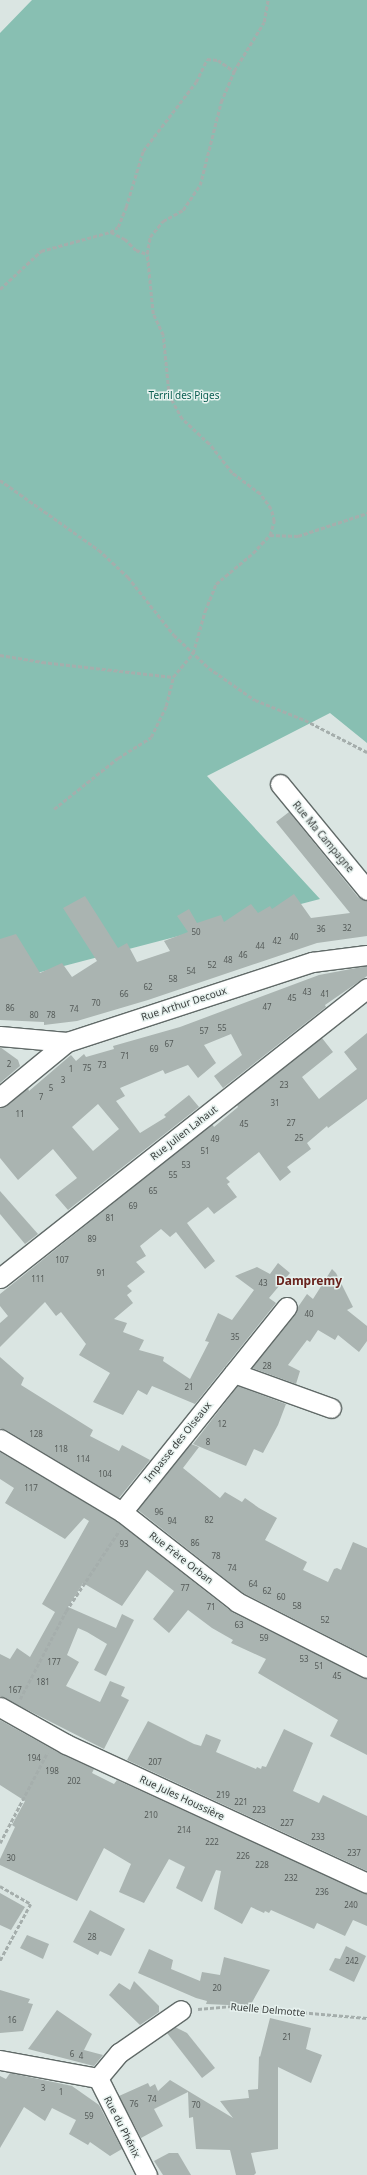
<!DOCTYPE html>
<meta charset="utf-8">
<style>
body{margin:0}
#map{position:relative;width:367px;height:2175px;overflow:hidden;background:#dae5e2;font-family:"Noto Sans",sans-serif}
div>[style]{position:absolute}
.green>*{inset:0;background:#88bfb2}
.building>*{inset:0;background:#aab4b1}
.path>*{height:2.5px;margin-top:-1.25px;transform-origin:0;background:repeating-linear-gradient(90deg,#a5aeac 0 4px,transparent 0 6px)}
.roads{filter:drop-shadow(1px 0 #616a68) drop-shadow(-1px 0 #616a68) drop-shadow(0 1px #616a68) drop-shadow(0 -1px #616a68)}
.street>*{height:19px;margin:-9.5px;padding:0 9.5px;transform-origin:9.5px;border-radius:9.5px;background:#fff}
span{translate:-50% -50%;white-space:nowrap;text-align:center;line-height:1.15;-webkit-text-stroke:3px #e7f2ef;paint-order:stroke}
.number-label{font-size:8px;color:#545a58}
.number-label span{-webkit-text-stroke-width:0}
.park-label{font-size:10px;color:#0a5e51}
.street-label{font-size:10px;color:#383c3b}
.quarter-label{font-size:12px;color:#69241e;font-weight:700}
</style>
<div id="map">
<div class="green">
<div style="clip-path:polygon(32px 0,367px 0,367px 743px,330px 713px,207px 776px,320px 899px,18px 978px,0 977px,0 33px)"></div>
</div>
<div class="building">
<div style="clip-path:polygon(289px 812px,358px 897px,367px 901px,367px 936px,317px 943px,148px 1000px,77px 1021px,44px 1025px,44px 1022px,0 1020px,0 939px,16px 934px,40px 973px,62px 963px,72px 977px,97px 961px,63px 908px,85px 896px,118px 948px,127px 943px,137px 962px,170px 951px,164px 941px,188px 932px,177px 916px,189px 909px,197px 923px,221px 915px,224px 922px,251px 904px,258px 913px,270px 906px,272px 909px,294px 894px,311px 918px,350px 913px,276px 822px)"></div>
<div style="clip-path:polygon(evenodd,367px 966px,367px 976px,325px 1005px,326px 1007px,223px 1088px,214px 1076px,242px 1055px,231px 1034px,204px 1045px,216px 1063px,198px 1078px,188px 1065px,165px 1074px,163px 1070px,120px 1088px,125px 1096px,116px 1101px,140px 1133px,166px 1117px,164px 1115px,189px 1095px,199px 1107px,68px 1210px,55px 1195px,77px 1178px,53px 1149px,18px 1180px,0 1158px,0 1108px,7px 1106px,28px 1088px,29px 1091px,71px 1055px,76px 1061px,84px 1054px,86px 1057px,114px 1049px,113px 1046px,180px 1027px,319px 975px,367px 966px,98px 1104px,119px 1129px,93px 1151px,72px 1127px,98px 1104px)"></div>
<div style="clip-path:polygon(367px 1033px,367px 1099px,328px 1128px,327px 1126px,307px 1143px,311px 1149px,287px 1167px,291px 1172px,280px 1181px,259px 1152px,226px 1178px,230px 1182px,227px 1184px,237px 1197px,214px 1214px,208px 1207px,187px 1223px,215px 1261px,205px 1269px,176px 1232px,170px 1237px,161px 1229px,140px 1246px,146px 1256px,136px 1262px,145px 1272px,127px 1286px,132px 1291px,127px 1295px,133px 1303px,114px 1319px,127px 1323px,123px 1332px,144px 1340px,139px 1350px,164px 1357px,163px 1361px,190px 1379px,209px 1342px,205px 1341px,218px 1313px,232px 1320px,254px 1290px,235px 1276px,257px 1267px,270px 1274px,278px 1263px,290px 1273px,269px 1298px,276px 1303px,195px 1404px,152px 1386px,147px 1395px,138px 1390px,123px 1415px,93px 1402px,110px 1373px,79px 1355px,86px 1344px,61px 1312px,56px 1316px,45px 1302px,0 1347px,0 1323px,8px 1316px,0 1306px,0 1294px,212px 1124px,214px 1127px,238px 1107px,237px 1105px,322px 1038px,333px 1052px,302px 1077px,319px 1099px,357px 1069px,344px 1052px)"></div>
<div style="clip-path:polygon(0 1047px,18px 1060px,20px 1066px,0 1083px)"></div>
<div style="clip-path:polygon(0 1191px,38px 1234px,25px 1244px,0 1214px)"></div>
<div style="clip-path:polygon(332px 1269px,336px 1273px,353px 1307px,347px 1310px,367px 1326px,367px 1341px,359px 1352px,338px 1335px,335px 1340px,318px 1330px,310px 1342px,307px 1340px,288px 1365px,300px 1371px,296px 1384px,252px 1368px,296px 1314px,298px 1307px,307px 1294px,313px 1299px)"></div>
<div style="clip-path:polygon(0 1357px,24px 1378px,21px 1385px,93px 1430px,90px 1436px,119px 1451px,122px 1445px,150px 1460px,119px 1498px,6px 1430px,0 1428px)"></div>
<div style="clip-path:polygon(238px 1386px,286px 1404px,278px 1425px,263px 1453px,254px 1449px,246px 1466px,193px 1444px)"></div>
<div style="clip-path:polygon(191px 1444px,199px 1447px,183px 1468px,220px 1498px,225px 1492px,242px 1502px,245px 1498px,259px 1508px,277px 1518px,265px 1540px,307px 1562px,303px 1570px,328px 1582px,334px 1569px,337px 1568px,341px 1570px,353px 1542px,367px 1548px,367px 1656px,243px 1593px,138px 1510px)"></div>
<div style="clip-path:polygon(0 1452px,116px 1521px,232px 1612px,367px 1679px,367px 1755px,330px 1736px,338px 1720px,258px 1673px,266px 1659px,231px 1643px,233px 1640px,212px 1628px,188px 1610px,169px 1633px,153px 1619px,174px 1591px,147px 1570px,122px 1606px,83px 1583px,68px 1607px,116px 1628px,122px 1614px,134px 1620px,106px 1676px,94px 1670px,107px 1644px,87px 1632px,78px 1628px,67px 1655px,79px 1662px,66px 1686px,100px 1702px,110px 1681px,125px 1687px,121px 1696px,129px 1700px,104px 1749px,0 1696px,0 1654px,10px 1659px,17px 1648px,30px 1657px,55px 1612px,42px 1604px,89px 1521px,84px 1518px,65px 1539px,5px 1503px,14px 1488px,0 1479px)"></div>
<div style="clip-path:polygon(0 1720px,61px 1754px,94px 1769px,92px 1773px,114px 1784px,117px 1780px,367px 1894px,367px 1926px,353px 1920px,345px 1936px,317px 1923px,314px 1929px,271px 1910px,269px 1913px,265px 1911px,264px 1913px,251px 1907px,242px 1924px,214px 1909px,221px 1871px,216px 1870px,202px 1902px,176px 1888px,185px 1867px,169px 1859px,144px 1903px,119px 1892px,131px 1864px,104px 1848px,77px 1901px,0 1865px,0 1859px,15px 1827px,12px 1825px,25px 1801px,0 1785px)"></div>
<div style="clip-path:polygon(148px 1721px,194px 1744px,201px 1746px,206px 1734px,221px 1740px,216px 1752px,256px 1769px,257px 1767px,261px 1769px,262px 1766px,266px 1767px,284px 1729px,313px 1743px,293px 1791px,319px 1803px,323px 1795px,367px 1816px,367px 1871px,127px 1760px)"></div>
<div style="clip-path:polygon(0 1893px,25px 1907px,11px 1930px,0 1925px)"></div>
<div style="clip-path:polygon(90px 1910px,125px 1929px,111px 1956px,100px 1951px,98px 1955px,73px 1942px)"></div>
<div style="clip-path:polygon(27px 1935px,49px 1944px,43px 1959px,20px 1948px)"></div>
<div style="clip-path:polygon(346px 1946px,366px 1956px,354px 1982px,329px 1970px,335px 1958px,340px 1959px)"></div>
<div style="clip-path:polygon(149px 1949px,173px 1960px,171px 1969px,200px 1981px,202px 1972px,220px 1975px,224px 1957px,270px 1970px,250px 2006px,206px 2004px,207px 2001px,196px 1998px,138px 1973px)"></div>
<div style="clip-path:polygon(134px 1981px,159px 2006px,159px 2012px,140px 2025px,109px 1995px,119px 1983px,130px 1990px)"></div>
<div style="clip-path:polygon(0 1990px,30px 1999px,28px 2003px,33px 2004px,23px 2031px,0 2033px)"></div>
<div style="clip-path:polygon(57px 2010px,92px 2034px,84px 2050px,103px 2055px,94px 2066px,28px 2049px)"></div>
<div style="clip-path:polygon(270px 2018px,311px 2028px,306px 2049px,322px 2055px,311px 2083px,278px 2067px,278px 2149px,251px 2153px,256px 2173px,254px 2175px,236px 2175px,230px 2150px,196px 2149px,193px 2117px,189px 2118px,188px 2092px,154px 2109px,163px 2126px,141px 2138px,119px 2096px,148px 2083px,150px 2087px,155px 2084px,158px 2091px,170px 2080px,233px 2118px,220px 2101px,249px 2098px,248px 2090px,258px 2089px,259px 2056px,260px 2057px)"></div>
<div style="clip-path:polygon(175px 2027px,187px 2033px,215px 2068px,202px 2078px,167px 2033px)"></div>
<div style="clip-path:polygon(10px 2073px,72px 2086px,99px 2105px,122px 2149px,110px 2156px,90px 2142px,88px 2145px,69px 2134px,76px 2120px,52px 2108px,45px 2121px,24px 2107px,0 2148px,0 2076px,6px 2079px)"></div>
<div style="clip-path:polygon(169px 2153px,178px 2153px,191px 2175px,163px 2175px,154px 2161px)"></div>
</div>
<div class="path">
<div style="left:111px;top:232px;width:16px;rotate:27deg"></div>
<div style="left:125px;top:239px;width:16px;rotate:45deg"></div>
<div style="left:136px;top:250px;width:12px;rotate:20deg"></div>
<div style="left:0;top:289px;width:56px;rotate:-42.8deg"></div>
<div style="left:41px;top:251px;width:72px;rotate:-15.4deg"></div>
<div style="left:110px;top:232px;width:9px;rotate:-32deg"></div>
<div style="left:118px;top:227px;width:22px;rotate:-68deg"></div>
<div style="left:126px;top:207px;width:59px;rotate:-73.1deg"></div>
<div style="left:143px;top:151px;width:87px;rotate:-52.5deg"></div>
<div style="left:196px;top:82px;width:25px;rotate:-64deg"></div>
<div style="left:207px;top:59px;width:11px;rotate:5deg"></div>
<div style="left:218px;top:60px;width:19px;rotate:35deg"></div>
<div style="left:0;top:480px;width:121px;rotate:35.3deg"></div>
<div style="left:99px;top:550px;width:40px;rotate:43deg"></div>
<div style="left:128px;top:577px;width:74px;rotate:51.6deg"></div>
<div style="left:174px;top:635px;width:48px;rotate:43.3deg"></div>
<div style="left:209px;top:668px;width:56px;rotate:34.8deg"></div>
<div style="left:255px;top:700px;width:54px;rotate:21.8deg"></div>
<div style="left:305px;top:720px;width:70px;rotate:27.3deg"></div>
<div style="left:270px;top:535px;width:28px;rotate:2deg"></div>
<div style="left:298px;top:536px;width:73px;rotate:-18.4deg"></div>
<div style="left:0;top:655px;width:43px;rotate:9.5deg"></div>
<div style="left:42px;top:662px;width:132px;rotate:6.5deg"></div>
<div style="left:54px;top:809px;width:82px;rotate:-38.6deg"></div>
<div style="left:118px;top:758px;width:39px;rotate:-32deg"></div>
<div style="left:151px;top:737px;width:34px;rotate:-64deg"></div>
<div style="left:166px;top:706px;width:30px;rotate:-76deg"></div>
<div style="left:173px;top:677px;width:31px;rotate:-50deg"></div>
<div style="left:193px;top:653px;width:44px;rotate:-74.1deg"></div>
<div style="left:205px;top:611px;width:29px;rotate:-68deg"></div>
<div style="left:216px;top:584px;width:48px;rotate:-40deg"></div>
<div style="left:253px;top:553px;width:25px;rotate:-47deg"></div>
<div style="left:270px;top:535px;width:15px;rotate:-74deg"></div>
<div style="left:274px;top:521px;width:12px;rotate:-104deg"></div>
<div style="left:271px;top:509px;width:19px;rotate:-126deg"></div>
<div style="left:260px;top:494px;width:35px;rotate:-143deg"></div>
<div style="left:232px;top:473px;width:37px;rotate:-128deg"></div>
<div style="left:209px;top:444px;width:37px;rotate:-137deg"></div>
<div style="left:182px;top:419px;width:26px;rotate:-119deg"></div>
<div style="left:169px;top:396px;width:61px;rotate:-95.6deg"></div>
<div style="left:163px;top:335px;width:23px;rotate:-115deg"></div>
<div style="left:153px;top:314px;width:60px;rotate:-95.7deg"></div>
<div style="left:147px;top:254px;width:17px;rotate:-80deg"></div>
<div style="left:150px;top:237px;width:21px;rotate:-51deg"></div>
<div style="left:163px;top:221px;width:23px;rotate:-29deg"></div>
<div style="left:183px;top:210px;width:30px;rotate:-56deg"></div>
<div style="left:200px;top:185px;width:86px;rotate:-75.8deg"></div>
<div style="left:221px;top:102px;width:34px;rotate:-67deg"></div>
<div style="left:234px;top:71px;width:57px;rotate:-58.5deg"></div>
<div style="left:264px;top:22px;width:22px;rotate:-80deg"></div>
<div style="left:20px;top:1699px;width:99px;rotate:-62.4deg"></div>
<div style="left:66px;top:1611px;width:96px;rotate:-56.5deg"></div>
<div style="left:0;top:1843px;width:102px;rotate:-62.4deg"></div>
<div style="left:0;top:1886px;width:36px;rotate:30deg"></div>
<div style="left:31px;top:1904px;width:65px;rotate:118.5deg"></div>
<div style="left:198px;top:2009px;width:33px;rotate:-5deg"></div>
<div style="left:231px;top:2006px;width:137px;rotate:5deg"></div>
</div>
<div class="roads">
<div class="street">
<div style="left:280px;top:784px;width:137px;rotate:50.6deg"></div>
<div style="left:0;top:1036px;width:67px;rotate:5.1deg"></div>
<div style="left:67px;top:1042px;width:258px;rotate:-18.1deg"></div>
<div style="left:312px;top:962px;width:55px;rotate:-7.3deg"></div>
<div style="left:0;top:1097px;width:87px;rotate:-39.4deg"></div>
<div style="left:0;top:1278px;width:468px;rotate:-38.3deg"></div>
<div style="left:234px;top:1373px;width:103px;rotate:19.8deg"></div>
<div style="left:0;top:1439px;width:142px;rotate:30.9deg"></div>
<div style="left:122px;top:1512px;width:146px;rotate:38deg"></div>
<div style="left:237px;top:1602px;width:146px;rotate:26.9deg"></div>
<div style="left:122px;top:1512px;width:263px;rotate:-51.2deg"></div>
<div style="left:0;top:1707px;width:76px;rotate:29.3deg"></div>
<div style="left:66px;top:1744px;width:332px;rotate:24.8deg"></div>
<div style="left:0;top:2060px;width:100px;rotate:10.4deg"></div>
<div style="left:98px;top:2078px;width:33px;rotate:-50deg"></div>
<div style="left:119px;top:2053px;width:75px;rotate:-34.7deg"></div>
<div style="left:98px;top:2078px;width:109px;rotate:63.2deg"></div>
</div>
</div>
<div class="number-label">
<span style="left:347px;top:928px">32</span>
<span style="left:321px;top:929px">36</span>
<span style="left:196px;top:932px">50</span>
<span style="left:294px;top:937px">40</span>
<span style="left:277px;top:941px">42</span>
<span style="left:260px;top:946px">44</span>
<span style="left:243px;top:955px">46</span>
<span style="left:228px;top:960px">48</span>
<span style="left:212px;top:965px">52</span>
<span style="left:191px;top:971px">54</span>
<span style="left:173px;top:979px">58</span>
<span style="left:148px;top:987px">62</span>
<span style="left:307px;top:992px">43</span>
<span style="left:124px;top:994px">66</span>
<span style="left:325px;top:994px">41</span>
<span style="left:292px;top:998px">45</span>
<span style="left:96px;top:1003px">70</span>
<span style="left:267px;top:1007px">47</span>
<span style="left:10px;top:1008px">86</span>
<span style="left:74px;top:1009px">74</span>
<span style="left:34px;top:1015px">80</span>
<span style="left:51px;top:1015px">78</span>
<span style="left:222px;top:1028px">55</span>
<span style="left:204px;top:1031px">57</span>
<span style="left:169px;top:1044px">67</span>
<span style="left:154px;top:1049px">69</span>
<span style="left:125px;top:1056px">71</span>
<span style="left:9px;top:1064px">2</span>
<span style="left:102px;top:1065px">73</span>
<span style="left:87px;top:1068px">75</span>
<span style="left:71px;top:1069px">1</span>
<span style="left:63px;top:1080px">3</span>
<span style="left:284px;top:1085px">23</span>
<span style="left:51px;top:1088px">5</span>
<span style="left:41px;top:1097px">7</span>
<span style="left:275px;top:1103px">31</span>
<span style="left:20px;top:1114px">11</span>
<span style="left:291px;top:1123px">27</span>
<span style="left:244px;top:1124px">45</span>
<span style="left:299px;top:1138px">25</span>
<span style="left:215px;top:1139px">49</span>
<span style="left:205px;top:1151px">51</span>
<span style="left:186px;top:1165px">53</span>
<span style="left:173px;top:1175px">55</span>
<span style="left:153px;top:1191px">65</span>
<span style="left:133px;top:1206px">69</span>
<span style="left:110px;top:1218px">81</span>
<span style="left:92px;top:1239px">89</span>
<span style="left:62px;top:1260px">107</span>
<span style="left:101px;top:1273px">91</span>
<span style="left:38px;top:1279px">111</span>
<span style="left:263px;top:1283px">43</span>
<span style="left:309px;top:1314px">40</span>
<span style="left:235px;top:1337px">35</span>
<span style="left:267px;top:1366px">28</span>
<span style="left:189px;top:1387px">21</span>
<span style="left:222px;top:1424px">12</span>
<span style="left:36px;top:1434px">128</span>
<span style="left:208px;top:1442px">8</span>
<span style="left:61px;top:1449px">118</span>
<span style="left:83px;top:1459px">114</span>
<span style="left:105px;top:1474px">104</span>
<span style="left:31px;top:1488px">117</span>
<span style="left:159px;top:1512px">96</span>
<span style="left:209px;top:1520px">82</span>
<span style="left:172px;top:1521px">94</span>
<span style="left:195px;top:1543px">86</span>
<span style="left:124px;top:1544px">93</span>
<span style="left:216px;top:1556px">78</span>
<span style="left:232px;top:1568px">74</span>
<span style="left:253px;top:1584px">64</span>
<span style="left:185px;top:1588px">77</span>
<span style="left:267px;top:1591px">62</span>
<span style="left:281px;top:1597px">60</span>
<span style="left:297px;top:1606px">58</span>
<span style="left:211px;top:1607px">71</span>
<span style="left:325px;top:1620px">52</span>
<span style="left:239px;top:1625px">63</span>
<span style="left:264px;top:1638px">59</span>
<span style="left:304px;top:1659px">53</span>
<span style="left:54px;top:1662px">177</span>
<span style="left:319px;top:1666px">51</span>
<span style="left:337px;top:1676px">45</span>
<span style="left:43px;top:1682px">181</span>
<span style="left:15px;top:1690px">167</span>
<span style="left:34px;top:1758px">194</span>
<span style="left:155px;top:1762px">207</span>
<span style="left:52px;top:1771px">198</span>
<span style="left:74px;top:1781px">202</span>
<span style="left:223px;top:1795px">219</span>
<span style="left:241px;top:1802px">221</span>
<span style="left:259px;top:1810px">223</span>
<span style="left:151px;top:1815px">210</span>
<span style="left:287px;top:1823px">227</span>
<span style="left:184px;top:1830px">214</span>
<span style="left:318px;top:1837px">233</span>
<span style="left:212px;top:1842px">222</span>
<span style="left:354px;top:1853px">237</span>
<span style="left:243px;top:1856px">226</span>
<span style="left:11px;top:1858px">30</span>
<span style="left:262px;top:1865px">228</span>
<span style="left:291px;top:1878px">232</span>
<span style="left:322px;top:1892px">236</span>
<span style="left:351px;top:1905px">240</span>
<span style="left:92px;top:1937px">28</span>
<span style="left:352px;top:1961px">242</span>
<span style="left:217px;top:1988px">20</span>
<span style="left:12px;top:2020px">16</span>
<span style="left:287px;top:2037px">21</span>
<span style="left:72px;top:2054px">6</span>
<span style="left:81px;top:2056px">4</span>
<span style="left:43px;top:2088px">3</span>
<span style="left:61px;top:2092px">1</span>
<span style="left:152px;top:2099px">74</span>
<span style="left:134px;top:2104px">76</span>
<span style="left:196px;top:2105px">70</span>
<span style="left:89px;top:2116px">59</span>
</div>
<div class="park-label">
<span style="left:184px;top:396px">Terril des Piges</span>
</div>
<div class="street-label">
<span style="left:323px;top:837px;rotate:50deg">Rue Ma Campagne</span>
<span style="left:184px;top:1004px;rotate:-18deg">Rue Arthur Decoux</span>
<span style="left:184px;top:1133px;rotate:-38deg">Rue Julien Lahaut</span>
<span style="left:178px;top:1442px;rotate:-51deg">Impasse des Oiseaux</span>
<span style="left:181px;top:1558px;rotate:38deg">Rue Frère Orban</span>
<span style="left:182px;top:1798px;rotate:25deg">Rue Jules Houssière</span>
<span style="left:268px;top:2010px;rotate:5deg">Ruelle Delmotte</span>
<span style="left:122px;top:2127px;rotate:63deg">Rue du Phénix</span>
</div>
<div class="quarter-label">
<span style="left:309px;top:1281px">Dampremy</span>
</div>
</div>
